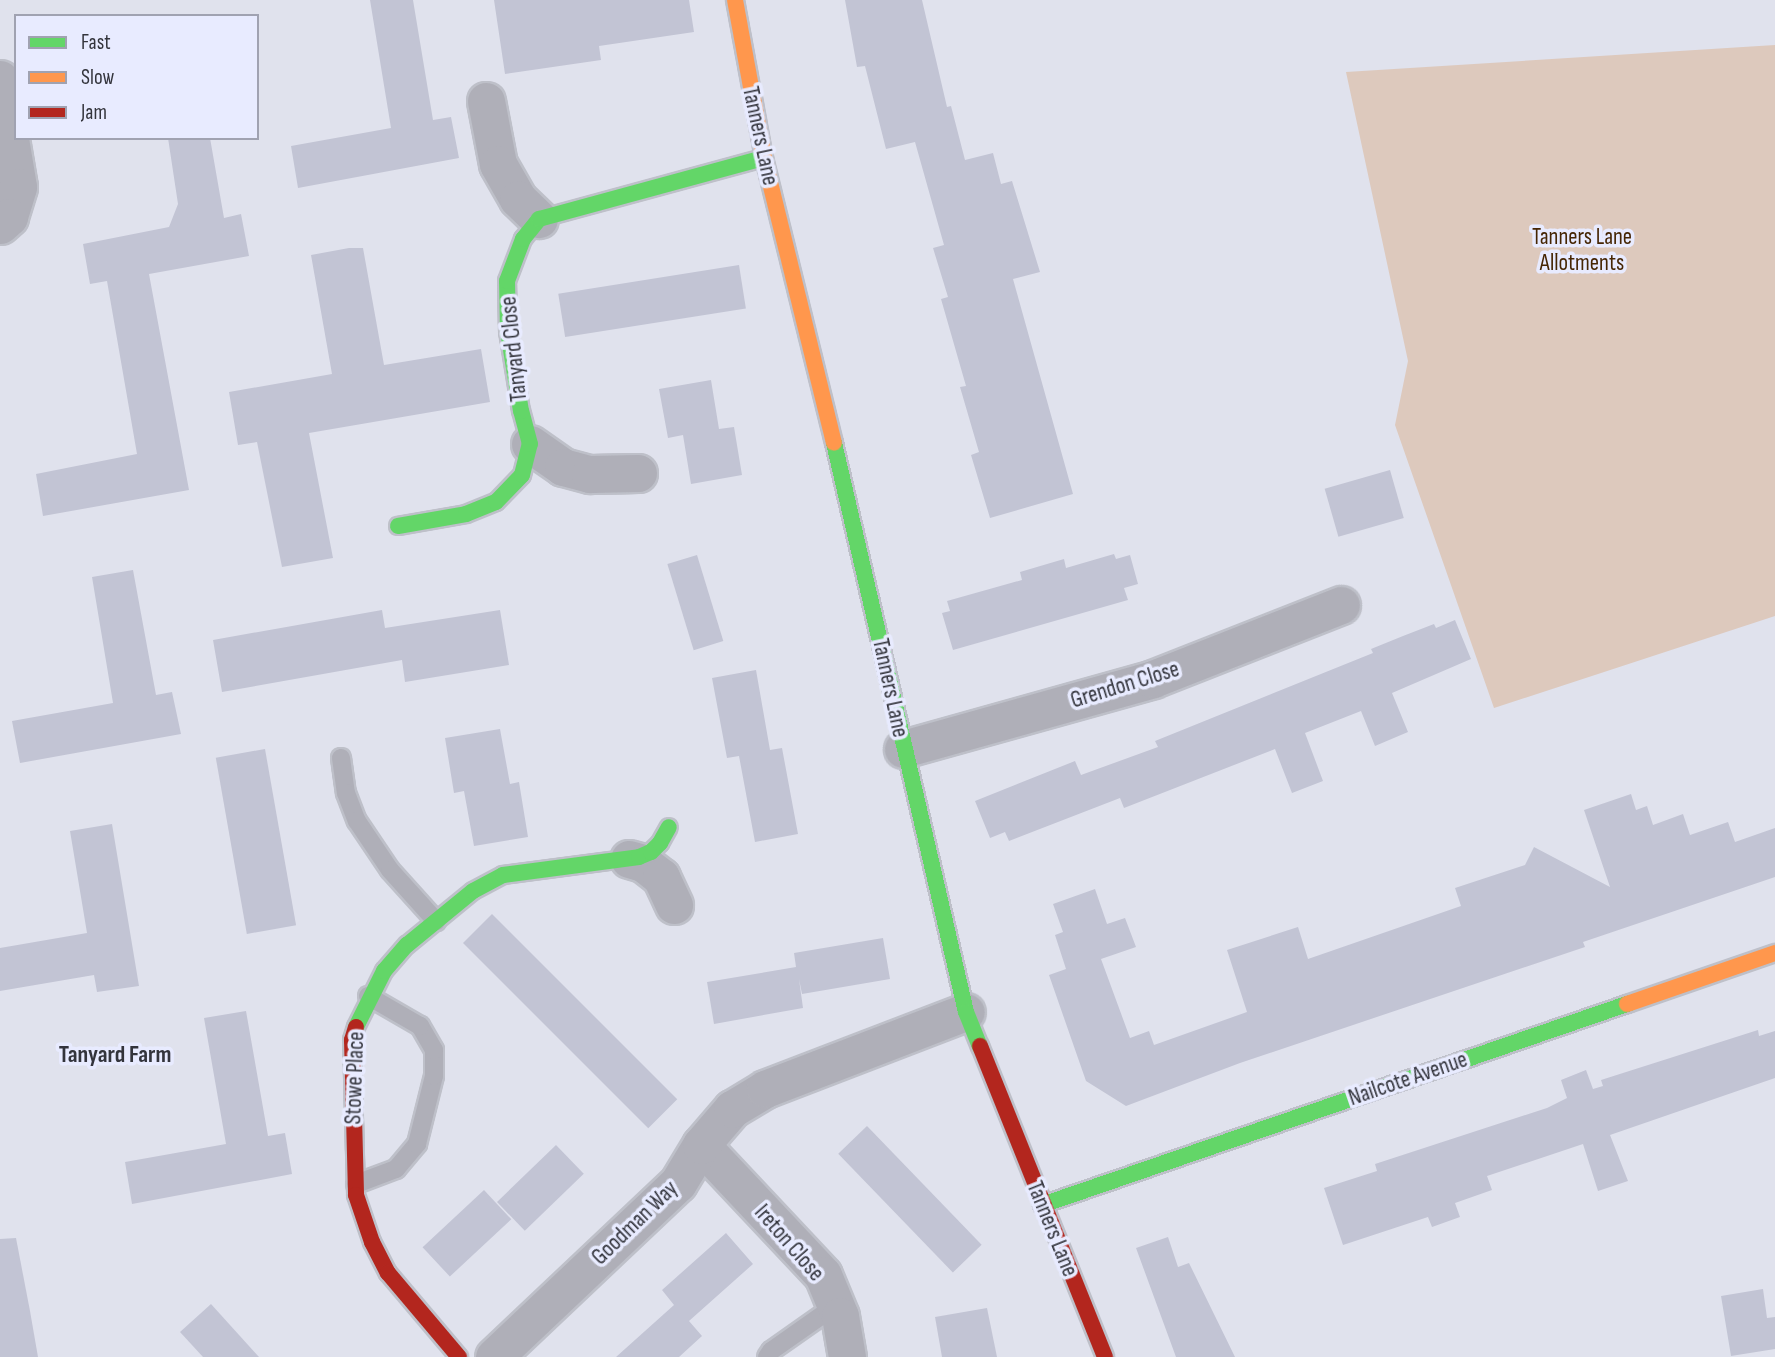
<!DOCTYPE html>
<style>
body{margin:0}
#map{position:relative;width:1775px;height:1357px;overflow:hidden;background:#e0e2ed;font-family:"Sofia Sans Condensed",sans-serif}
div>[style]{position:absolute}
.green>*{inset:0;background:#ddc9bd}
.building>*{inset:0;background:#c2c4d4;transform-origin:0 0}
.roads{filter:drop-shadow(2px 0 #bec0c9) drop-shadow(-2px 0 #bec0c9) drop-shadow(0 2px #bec0c9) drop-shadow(0 -2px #bec0c9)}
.lane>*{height:18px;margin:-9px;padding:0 9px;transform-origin:9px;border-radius:9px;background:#afafb8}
.street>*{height:37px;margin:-18.5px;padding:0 18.5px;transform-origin:18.5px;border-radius:18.5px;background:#afafb8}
.fast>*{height:16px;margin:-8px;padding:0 8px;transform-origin:8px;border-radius:8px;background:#63d668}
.slow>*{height:16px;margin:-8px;padding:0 8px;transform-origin:8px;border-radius:8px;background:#ff974d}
.jam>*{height:16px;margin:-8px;padding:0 8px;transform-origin:8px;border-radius:8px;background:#b3261e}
span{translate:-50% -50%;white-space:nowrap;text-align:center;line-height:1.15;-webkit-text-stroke:7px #e8ebff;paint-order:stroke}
.street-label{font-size:23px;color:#33343c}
.park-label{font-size:23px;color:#452503}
.neighbourhood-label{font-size:24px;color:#33343c;font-weight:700}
.legend{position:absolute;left:14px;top:14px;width:245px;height:126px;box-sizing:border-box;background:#e8ebff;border:2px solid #a0a2b1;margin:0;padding:9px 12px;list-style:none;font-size:21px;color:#33343c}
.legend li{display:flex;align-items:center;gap:14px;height:35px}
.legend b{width:35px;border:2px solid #a0a2b1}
</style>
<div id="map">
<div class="green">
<div style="clip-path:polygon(1775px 45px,1775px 616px,1494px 708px,1395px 425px,1408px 361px,1346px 72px)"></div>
</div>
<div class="building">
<div style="clip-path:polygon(370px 0,413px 0,433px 120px,451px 117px,459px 158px,298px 188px,291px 146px,391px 128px)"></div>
<div style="clip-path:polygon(494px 0,689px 0,694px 32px,599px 46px,601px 60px,505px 74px)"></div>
<div style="clip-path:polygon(845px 0,922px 0,947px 107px,951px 106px,965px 160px,993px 153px,1001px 184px,1012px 181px,1040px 272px,1013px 279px,1073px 494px,990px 518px,971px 455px,979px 452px,960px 387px,966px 386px,941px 299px,948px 297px,933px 248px,944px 245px,915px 142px,886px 149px,865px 66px,857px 67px)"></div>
<div style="clip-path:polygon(168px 138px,210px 138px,224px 218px,241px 214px,249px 256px,149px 274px,189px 490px,43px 516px,36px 474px,137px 454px,107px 281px,90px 284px,83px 244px,169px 227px,178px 204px)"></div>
<div style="clip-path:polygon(349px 248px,363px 248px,384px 365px,481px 349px,490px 402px,309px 433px,333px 558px,282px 567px,257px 442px,238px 445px,229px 392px,332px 374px,311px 255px)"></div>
<div style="left:739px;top:265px;width:44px;height:183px;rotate:81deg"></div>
<div style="clip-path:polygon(711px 380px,719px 429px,734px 427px,742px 475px,691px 484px,683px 435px,668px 438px,659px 389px)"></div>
<div style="left:1390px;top:470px;width:50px;height:68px;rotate:74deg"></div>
<div style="clip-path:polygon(1114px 554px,1116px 559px,1130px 555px,1138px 584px,1124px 588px,1128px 600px,953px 650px,942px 613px,950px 611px,947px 601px,1022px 580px,1020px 572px,1064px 559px,1066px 568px)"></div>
<div style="left:697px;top:555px;width:90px;height:31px;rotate:73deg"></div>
<div style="clip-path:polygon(133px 570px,156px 695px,172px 692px,181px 734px,20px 763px,12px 721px,113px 703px,92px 577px)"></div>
<div style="clip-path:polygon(382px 610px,385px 628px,500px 610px,509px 665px,405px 682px,402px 660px,222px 692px,213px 640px)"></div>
<div style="clip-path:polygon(1455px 620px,1471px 659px,1392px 693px,1408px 732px,1375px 746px,1361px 711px,1305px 733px,1323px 781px,1292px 793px,1275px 749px,1124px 808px,1120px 798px,1009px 841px,1005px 832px,990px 838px,975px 801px,1075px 761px,1081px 775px,1158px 747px,1155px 741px,1373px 653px,1371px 649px,1403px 636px,1434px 624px,1436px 628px)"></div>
<div style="clip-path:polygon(756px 670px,770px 750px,782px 748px,798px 834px,755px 842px,739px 756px,727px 758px,712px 678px)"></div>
<div style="clip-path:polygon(500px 729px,510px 784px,519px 782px,528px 837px,474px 846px,464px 791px,454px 793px,445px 738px)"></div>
<div style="left:265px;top:749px;width:179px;height:50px;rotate:80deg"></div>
<div style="clip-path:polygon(1631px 794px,1636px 810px,1647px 806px,1653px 825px,1683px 814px,1690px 835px,1728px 822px,1735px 842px,1775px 828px,1775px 877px,1583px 942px,1585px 947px,1240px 1063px,1126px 1106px,1086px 1081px,1049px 975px,1066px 969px,1055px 935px,1063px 932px,1053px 904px,1095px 889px,1107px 924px,1125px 918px,1136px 947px,1101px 959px,1130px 1038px,1149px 1031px,1154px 1045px,1247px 1012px,1227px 950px,1298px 927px,1308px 959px,1461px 906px,1455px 888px,1525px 865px,1534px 847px,1610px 887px,1584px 810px)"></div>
<div style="clip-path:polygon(112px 824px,139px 986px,97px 992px,94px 975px,0 991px,0 948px,87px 933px,70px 831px)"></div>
<div style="left:492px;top:914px;width:262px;height:41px;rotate:45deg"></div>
<div style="clip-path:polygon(883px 938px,890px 979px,802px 994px,799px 979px,803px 1008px,714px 1024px,707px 982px,796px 967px,794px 953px)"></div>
<div style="clip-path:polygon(246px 1011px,268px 1136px,285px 1133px,292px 1174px,132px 1204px,125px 1162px,226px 1144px,204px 1018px)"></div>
<div style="clip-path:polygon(1758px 1030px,1759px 1036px,1775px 1031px,1775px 1078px,1610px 1135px,1628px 1181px,1598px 1191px,1583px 1144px,1487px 1176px,1492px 1190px,1455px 1203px,1460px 1217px,1432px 1227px,1428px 1217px,1343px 1245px,1324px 1188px,1377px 1171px,1375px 1164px,1547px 1108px,1567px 1098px,1561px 1080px,1586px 1070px,1593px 1089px,1603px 1086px,1601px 1080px)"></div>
<div style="left:867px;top:1126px;width:165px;height:40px;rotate:46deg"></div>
<div style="left:556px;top:1145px;width:40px;height:82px;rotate:46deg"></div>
<div style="left:484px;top:1190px;width:40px;height:84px;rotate:47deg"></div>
<div style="clip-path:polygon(726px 1233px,753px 1264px,689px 1321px,702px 1336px,679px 1357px,616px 1357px,674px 1305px,662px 1290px)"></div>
<div style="clip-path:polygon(1168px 1237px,1178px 1267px,1189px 1263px,1235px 1357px,1176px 1357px,1136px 1248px)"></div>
<div style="clip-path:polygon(16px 1238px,30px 1311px,38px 1357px,0 1357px,0 1239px)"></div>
<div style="clip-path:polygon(1763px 1289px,1767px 1318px,1775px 1317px,1775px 1349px,1731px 1356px,1721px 1296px)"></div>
<div style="clip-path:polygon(211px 1304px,259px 1357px,203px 1357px,180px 1332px)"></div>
<div style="clip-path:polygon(987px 1308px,997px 1357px,942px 1357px,935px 1317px)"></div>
</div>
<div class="roads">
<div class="lane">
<div style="left:341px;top:758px;width:35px;rotate:82deg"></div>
<div style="left:346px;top:793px;width:30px;rotate:69deg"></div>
<div style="left:357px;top:821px;width:59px;rotate:56deg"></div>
<div style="left:390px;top:870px;width:69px;rotate:48deg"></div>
<div style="left:356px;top:1184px;width:43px;rotate:-20.6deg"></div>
<div style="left:396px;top:1169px;width:33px;rotate:-50deg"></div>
<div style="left:417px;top:1144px;width:70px;rotate:-76deg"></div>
<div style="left:434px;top:1076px;width:26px;rotate:-90deg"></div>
<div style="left:434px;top:1050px;width:28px;rotate:-120deg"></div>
<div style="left:420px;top:1026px;width:60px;rotate:-150deg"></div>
<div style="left:767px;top:1357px;width:7px;rotate:-56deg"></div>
<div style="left:771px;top:1351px;width:78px;rotate:-35.1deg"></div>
</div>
<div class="street">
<div style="left:0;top:79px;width:109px;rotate:80.5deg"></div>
<div style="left:18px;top:187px;width:31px;rotate:107deg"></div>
<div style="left:9px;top:217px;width:12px;rotate:138deg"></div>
<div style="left:486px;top:101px;width:64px;rotate:79.2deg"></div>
<div style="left:498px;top:164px;width:40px;rotate:60.3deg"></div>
<div style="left:518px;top:199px;width:29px;rotate:44deg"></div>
<div style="left:530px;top:444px;width:40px;rotate:34.9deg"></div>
<div style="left:563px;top:467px;width:28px;rotate:15deg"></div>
<div style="left:590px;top:474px;width:48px;rotate:-1.2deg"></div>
<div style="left:903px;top:749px;width:260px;rotate:-15.6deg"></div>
<div style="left:1153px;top:679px;width:202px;rotate:-21.5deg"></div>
<div style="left:629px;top:859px;width:15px;rotate:16deg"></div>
<div style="left:643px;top:863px;width:23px;rotate:38deg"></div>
<div style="left:661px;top:877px;width:31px;rotate:65deg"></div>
<div style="left:701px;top:1145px;width:178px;rotate:46.8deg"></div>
<div style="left:823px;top:1275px;width:44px;rotate:67.5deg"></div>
<div style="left:840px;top:1316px;width:42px;rotate:80.3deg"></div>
<div style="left:494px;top:1357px;width:253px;rotate:-43.4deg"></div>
<div style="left:678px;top:1183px;width:44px;rotate:-58.8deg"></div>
<div style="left:701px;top:1145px;width:48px;rotate:-49.3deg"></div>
<div style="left:732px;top:1109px;width:39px;rotate:-31deg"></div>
<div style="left:765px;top:1089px;width:215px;rotate:-21deg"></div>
</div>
<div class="fast">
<div style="left:834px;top:443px;width:584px;rotate:76.94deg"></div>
<div style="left:966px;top:1012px;width:37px;rotate:68deg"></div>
<div style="left:398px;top:526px;width:69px;rotate:-10deg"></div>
<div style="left:466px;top:514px;width:32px;rotate:-22deg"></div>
<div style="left:496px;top:502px;width:37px;rotate:-46deg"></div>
<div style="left:522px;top:475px;width:32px;rotate:-76deg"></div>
<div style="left:530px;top:444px;width:34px;rotate:-105deg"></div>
<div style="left:521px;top:411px;width:80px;rotate:-99.3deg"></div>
<div style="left:508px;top:332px;width:51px;rotate:-91.1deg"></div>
<div style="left:507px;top:281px;width:45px;rotate:-69.1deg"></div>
<div style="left:523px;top:239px;width:26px;rotate:-51deg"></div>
<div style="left:539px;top:219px;width:233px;rotate:-15.2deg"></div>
<div style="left:356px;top:1027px;width:63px;rotate:-63.4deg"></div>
<div style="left:384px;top:971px;width:35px;rotate:-49deg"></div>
<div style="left:407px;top:945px;width:85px;rotate:-39.3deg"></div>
<div style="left:473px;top:891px;width:34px;rotate:-28deg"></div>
<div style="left:503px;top:875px;width:137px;rotate:-7.5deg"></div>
<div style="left:639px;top:857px;width:13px;rotate:-23deg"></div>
<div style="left:651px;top:852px;width:13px;rotate:-45deg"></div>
<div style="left:660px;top:843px;width:18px;rotate:-61deg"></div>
<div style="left:1042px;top:1205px;width:619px;rotate:-18.96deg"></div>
</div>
<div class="slow">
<div style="left:735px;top:0;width:161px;rotate:79.6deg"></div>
<div style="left:764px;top:158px;width:293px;rotate:76.2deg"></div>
<div style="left:1627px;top:1004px;width:157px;rotate:-19deg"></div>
</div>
<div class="jam">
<div style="left:356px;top:1027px;width:14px;rotate:107deg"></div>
<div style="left:352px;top:1040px;width:155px;rotate:88.5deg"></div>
<div style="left:356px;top:1195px;width:50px;rotate:71.2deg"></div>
<div style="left:372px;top:1242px;width:35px;rotate:63deg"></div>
<div style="left:388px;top:1273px;width:110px;rotate:49.8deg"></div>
<div style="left:980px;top:1046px;width:335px;rotate:68.1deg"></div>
</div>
</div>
<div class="street-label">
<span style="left:760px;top:136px;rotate:78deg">Tanners Lane</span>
<span style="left:514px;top:349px;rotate:-96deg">Tanyard Close</span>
<span style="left:1125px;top:685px;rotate:-17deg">Grendon Close</span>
<span style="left:890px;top:688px;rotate:78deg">Tanners Lane</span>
<span style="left:355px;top:1078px;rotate:-88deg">Stowe Place</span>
<span style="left:1408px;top:1079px;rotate:-19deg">Nailcote Avenue</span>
<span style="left:635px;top:1223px;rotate:-44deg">Goodman Way</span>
<span style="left:1052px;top:1229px;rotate:68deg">Tanners Lane</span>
<span style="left:789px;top:1243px;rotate:49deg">Ireton Close</span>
</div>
<div class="park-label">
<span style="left:1582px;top:250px">Tanners Lane<br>Allotments</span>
</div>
<div class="neighbourhood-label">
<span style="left:115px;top:1055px">Tanyard Farm</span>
</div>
<ul class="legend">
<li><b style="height:9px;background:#63d668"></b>Fast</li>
<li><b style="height:9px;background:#ff974d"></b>Slow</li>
<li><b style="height:9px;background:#b3261e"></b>Jam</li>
</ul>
</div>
